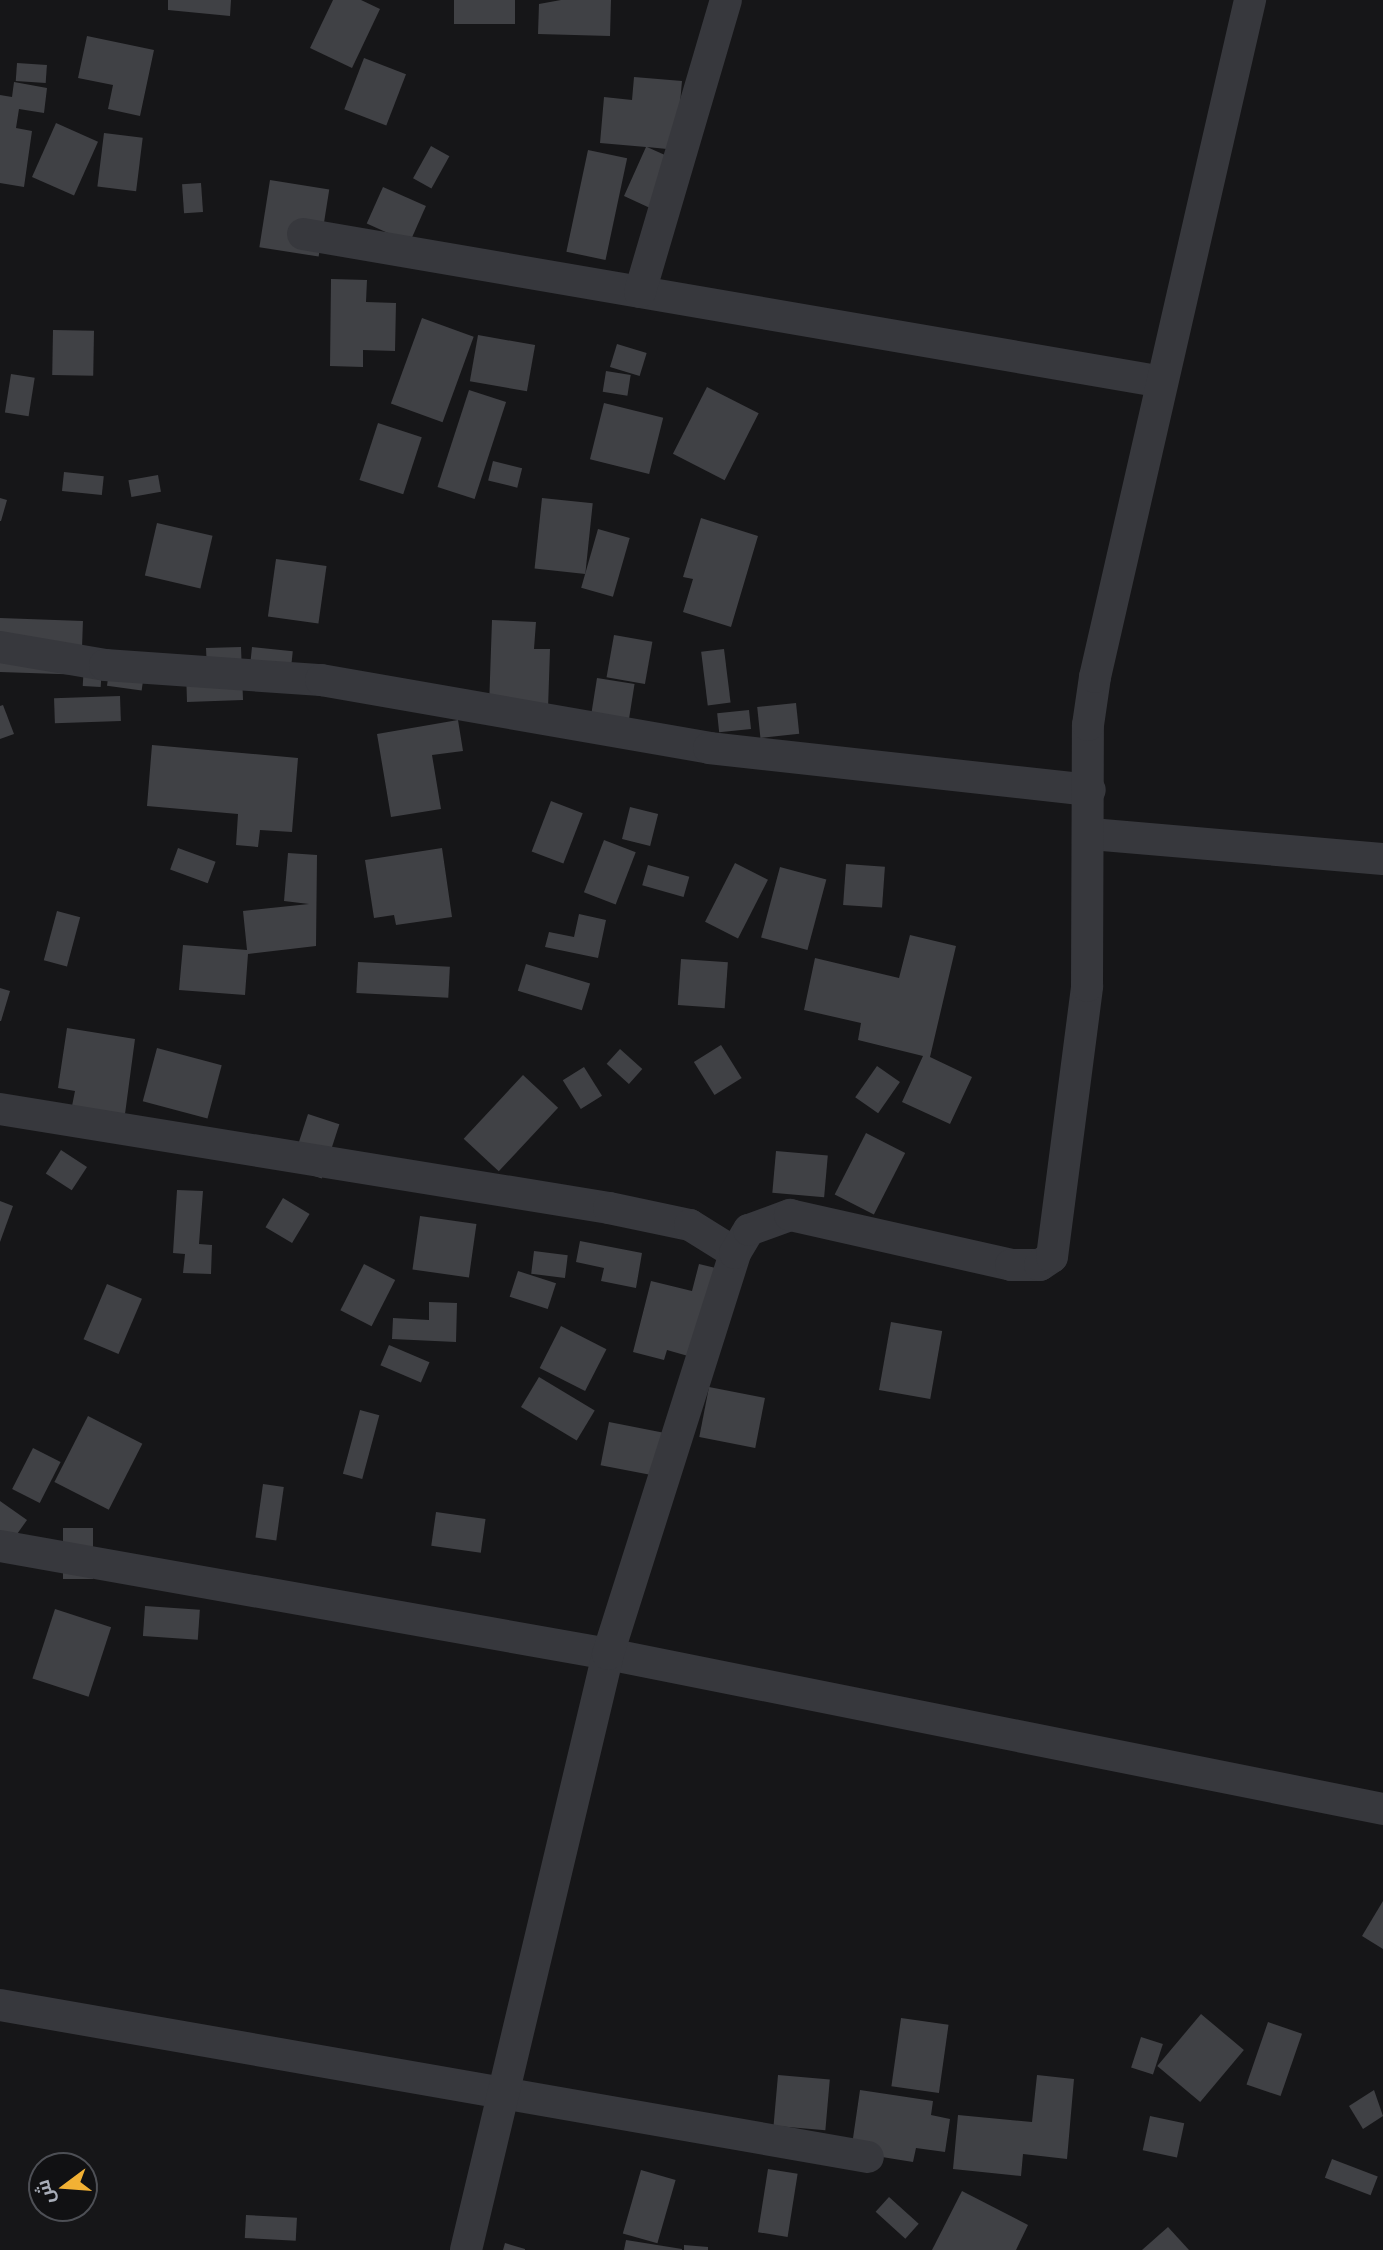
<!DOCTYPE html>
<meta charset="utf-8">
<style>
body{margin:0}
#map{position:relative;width:1383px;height:2250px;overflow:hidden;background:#161618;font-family:Lato,Cairo,sans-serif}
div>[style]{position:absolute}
.building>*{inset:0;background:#404145;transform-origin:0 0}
.street>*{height:32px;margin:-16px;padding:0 16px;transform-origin:16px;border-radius:16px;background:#37383d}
span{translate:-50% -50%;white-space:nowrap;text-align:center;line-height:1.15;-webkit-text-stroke:6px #111113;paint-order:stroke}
.north{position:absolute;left:28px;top:2152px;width:70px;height:70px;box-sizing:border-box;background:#111113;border:2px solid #4d4f55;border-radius:50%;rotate:254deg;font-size:19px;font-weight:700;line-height:28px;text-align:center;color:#a8adb8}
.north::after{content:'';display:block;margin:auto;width:24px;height:32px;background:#f2b134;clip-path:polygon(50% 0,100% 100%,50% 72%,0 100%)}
</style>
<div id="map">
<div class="building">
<div style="clip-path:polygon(168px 0,231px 0,230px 16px,168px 10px)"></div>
<div style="clip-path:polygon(333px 0,361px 0,380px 9px,352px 68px,310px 48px)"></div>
<div style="left:454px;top:0;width:61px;height:24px"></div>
<div style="clip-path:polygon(561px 0,611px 0,610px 36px,538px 34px,539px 4px)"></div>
<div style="clip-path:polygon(87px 36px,154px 50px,140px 116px,108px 109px,113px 85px,78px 78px)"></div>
<div style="left:364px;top:58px;width:45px;height:55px;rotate:21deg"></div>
<div style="left:17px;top:63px;width:30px;height:18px;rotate:4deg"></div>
<div style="clip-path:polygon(634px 77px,682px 81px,678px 126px,697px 152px,647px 147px,685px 164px,663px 214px,624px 196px,646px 147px,600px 143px,604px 97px,632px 100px)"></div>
<div style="clip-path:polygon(14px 82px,47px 88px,44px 113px,19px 109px,16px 128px,32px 131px,24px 187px,0 183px,0 95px,12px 97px)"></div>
<div style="left:56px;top:123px;width:46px;height:59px;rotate:24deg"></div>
<div style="left:104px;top:133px;width:39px;height:54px;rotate:7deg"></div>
<div style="left:431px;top:146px;width:21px;height:37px;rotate:29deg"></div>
<div style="left:588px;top:150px;width:40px;height:104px;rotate:12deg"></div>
<div style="left:270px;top:180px;width:60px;height:68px;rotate:9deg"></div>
<div style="left:201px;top:183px;width:29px;height:19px;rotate:86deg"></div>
<div style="left:383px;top:187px;width:47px;height:40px;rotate:24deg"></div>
<div style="clip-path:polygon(331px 279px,367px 280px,366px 302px,396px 303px,395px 351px,363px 350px,363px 367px,330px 366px)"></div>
<div style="left:422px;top:318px;width:55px;height:91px;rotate:20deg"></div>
<div style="left:53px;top:330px;width:41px;height:45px;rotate:1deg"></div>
<div style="left:478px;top:335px;width:58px;height:47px;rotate:10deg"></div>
<div style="left:617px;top:344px;width:31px;height:24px;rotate:17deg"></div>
<div style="left:606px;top:371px;width:25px;height:21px;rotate:9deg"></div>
<div style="left:11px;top:374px;width:24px;height:39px;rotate:9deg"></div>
<div style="left:707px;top:387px;width:58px;height:75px;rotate:27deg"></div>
<div style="left:469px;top:390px;width:39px;height:102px;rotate:18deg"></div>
<div style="left:604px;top:403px;width:61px;height:58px;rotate:14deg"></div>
<div style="left:378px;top:423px;width:46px;height:60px;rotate:18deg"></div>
<div style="left:493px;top:461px;width:30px;height:20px;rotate:14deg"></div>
<div style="left:64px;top:472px;width:40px;height:19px;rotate:6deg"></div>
<div style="left:158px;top:475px;width:17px;height:30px;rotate:80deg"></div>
<div style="clip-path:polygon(0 498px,7px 500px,1px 521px,0 521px)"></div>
<div style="left:542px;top:498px;width:51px;height:71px;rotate:6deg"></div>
<div style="clip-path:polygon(701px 518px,758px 536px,731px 627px,683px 612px,693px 579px,683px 577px)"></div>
<div style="left:157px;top:523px;width:57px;height:54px;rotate:13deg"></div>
<div style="left:598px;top:529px;width:33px;height:61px;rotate:16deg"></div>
<div style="left:276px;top:559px;width:51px;height:58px;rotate:8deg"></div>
<div style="left:0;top:618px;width:83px;height:54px;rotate:2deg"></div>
<div style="clip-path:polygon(492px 620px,536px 622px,534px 649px,550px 649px,548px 709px,489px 707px)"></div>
<div style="left:614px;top:635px;width:39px;height:43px;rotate:10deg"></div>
<div style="clip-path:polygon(241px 647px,243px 700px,187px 702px,186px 670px,207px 670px,206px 648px)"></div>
<div style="left:252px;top:647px;width:41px;height:21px;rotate:6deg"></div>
<div style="left:724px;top:649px;width:54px;height:23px;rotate:83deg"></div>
<div style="left:112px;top:650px;width:35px;height:36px;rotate:8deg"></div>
<div style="left:84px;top:662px;width:18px;height:24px;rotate:3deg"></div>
<div style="left:597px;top:678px;width:38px;height:56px;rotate:9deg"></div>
<div style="left:120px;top:696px;width:25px;height:66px;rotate:88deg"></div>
<div style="left:796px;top:703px;width:31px;height:39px;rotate:84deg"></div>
<div style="clip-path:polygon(3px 705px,14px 734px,0 739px,0 706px)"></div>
<div style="left:749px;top:710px;width:19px;height:32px;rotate:84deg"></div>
<div style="clip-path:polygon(458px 720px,463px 751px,432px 755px,441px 809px,391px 817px,377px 734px)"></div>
<div style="clip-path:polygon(152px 745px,298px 758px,292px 832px,260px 830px,258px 847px,236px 845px,238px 814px,147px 806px)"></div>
<div style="left:551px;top:801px;width:34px;height:54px;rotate:21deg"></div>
<div style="left:630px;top:807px;width:29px;height:33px;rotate:14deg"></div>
<div style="left:604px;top:840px;width:34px;height:56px;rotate:21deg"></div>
<div style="left:178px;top:848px;width:40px;height:23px;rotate:20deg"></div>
<div style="clip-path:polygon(442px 848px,452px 917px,396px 925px,394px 915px,374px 918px,365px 860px)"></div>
<div style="clip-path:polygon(288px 853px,317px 855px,316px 946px,248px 954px,245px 995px,179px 990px,183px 945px,247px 950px,243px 911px,309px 904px,284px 901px)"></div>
<div style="left:735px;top:863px;width:37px;height:66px;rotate:27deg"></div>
<div style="left:846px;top:864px;width:39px;height:41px;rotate:4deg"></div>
<div style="left:648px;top:865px;width:43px;height:21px;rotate:16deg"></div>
<div style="left:780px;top:867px;width:48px;height:73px;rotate:15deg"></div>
<div style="left:57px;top:911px;width:24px;height:51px;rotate:15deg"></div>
<div style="clip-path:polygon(579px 914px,606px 920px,598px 958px,545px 947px,549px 932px,574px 937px)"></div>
<div style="clip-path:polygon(910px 935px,956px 946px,930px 1057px,972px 1077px,950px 1124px,902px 1102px,923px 1056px,858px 1040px,861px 1023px,804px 1010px,815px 958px,899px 978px)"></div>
<div style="left:681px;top:959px;width:47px;height:46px;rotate:4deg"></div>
<div style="left:358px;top:962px;width:92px;height:31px;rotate:3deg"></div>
<div style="left:526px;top:964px;width:67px;height:28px;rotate:17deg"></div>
<div style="clip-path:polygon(0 988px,10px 991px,1px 1021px,0 1021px)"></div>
<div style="clip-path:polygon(67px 1028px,135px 1039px,125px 1114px,72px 1106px,75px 1091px,58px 1088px)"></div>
<div style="left:721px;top:1045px;width:39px;height:32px;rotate:58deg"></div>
<div style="left:157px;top:1048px;width:67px;height:55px;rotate:15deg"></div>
<div style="left:620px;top:1049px;width:30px;height:20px;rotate:42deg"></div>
<div style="left:877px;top:1066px;width:28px;height:38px;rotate:35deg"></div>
<div style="left:584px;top:1067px;width:34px;height:25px;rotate:58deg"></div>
<div style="left:523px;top:1075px;width:48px;height:87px;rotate:43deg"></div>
<div style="left:308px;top:1114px;width:33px;height:57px;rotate:18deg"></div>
<div style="left:866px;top:1133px;width:44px;height:69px;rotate:27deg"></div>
<div style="left:61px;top:1150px;width:31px;height:28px;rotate:33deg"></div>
<div style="left:776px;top:1151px;width:52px;height:42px;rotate:5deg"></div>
<div style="clip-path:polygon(177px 1190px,203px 1191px,199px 1244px,212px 1245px,211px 1274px,183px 1273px,185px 1254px,173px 1253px)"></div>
<div style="left:283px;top:1198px;width:31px;height:34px;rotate:31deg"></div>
<div style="clip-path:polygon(0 1201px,13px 1206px,0 1242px)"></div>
<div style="left:420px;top:1216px;width:57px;height:54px;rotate:8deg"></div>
<div style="clip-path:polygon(580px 1241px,642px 1253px,636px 1288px,601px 1281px,604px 1268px,576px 1262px)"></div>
<div style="left:534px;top:1251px;width:34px;height:23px;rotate:7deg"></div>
<div style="left:364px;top:1264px;width:35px;height:52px;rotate:27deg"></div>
<div style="clip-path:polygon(699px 1264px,724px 1270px,702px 1360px,667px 1350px,664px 1360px,633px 1352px,651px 1281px,692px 1291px)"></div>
<div style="left:518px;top:1271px;width:40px;height:27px;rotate:18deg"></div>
<div style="left:107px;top:1284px;width:38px;height:60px;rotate:23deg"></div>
<div style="clip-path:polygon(429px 1302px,457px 1303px,456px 1342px,392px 1339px,393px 1318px,429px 1320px)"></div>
<div style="left:891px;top:1322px;width:52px;height:69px;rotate:10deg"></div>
<div style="left:561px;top:1326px;width:51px;height:47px;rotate:27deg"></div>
<div style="left:389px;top:1345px;width:44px;height:22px;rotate:23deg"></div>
<div style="left:539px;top:1377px;width:65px;height:35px;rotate:31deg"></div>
<div style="left:709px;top:1387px;width:57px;height:51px;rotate:11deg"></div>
<div style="left:360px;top:1410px;width:20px;height:66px;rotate:15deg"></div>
<div style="left:88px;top:1416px;width:61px;height:74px;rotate:27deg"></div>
<div style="left:609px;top:1422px;width:57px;height:44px;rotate:11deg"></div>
<div style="left:33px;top:1448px;width:31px;height:46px;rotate:27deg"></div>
<div style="left:263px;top:1484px;width:21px;height:54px;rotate:8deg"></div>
<div style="clip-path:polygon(0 1501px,27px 1520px,0 1558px)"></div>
<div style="left:436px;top:1512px;width:50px;height:34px;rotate:8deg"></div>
<div style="left:63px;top:1528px;width:30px;height:51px"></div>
<div style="left:145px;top:1606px;width:55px;height:30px;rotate:4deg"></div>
<div style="left:55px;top:1609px;width:59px;height:73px;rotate:18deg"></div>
<div style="clip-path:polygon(1383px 1901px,1383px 1949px,1362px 1936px)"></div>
<div style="left:1201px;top:2014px;width:56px;height:68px;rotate:40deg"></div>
<div style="left:901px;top:2018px;width:48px;height:69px;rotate:8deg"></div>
<div style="left:1268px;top:2022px;width:36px;height:66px;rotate:19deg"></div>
<div style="left:1141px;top:2037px;width:23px;height:32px;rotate:18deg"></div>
<div style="left:778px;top:2075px;width:52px;height:51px;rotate:5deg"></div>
<div style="clip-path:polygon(1037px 2075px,1074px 2079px,1067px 2159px,1023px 2154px,1021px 2176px,953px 2169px,958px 2115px,1032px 2122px)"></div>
<div style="clip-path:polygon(860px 2090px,933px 2101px,931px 2115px,950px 2119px,945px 2152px,916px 2148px,913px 2162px,851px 2152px)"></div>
<div style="clip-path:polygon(1374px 2090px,1383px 2116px,1363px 2129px,1349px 2106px)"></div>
<div style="left:1150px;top:2116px;width:35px;height:35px;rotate:12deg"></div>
<div style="left:1332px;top:2159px;width:49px;height:20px;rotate:21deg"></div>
<div style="left:768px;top:2169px;width:30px;height:64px;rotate:9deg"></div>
<div style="left:641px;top:2170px;width:36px;height:66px;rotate:16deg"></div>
<div style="clip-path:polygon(962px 2191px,1028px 2225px,1016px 2250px,932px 2250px)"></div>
<div style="left:889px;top:2197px;width:40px;height:20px;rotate:42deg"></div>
<div style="left:246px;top:2215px;width:51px;height:23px;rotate:3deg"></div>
<div style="clip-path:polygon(1168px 2227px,1189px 2250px,1142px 2250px)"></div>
<div style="clip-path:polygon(626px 2240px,682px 2249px,682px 2250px,624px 2250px)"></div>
<div style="clip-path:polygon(505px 2243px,525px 2249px,525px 2250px,503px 2250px)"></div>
<div style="clip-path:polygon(684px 2245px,708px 2247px,708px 2250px,684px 2250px)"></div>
</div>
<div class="street">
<div style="left:303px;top:234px;width:868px;rotate:9.76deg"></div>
<div style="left:640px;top:292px;width:304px;rotate:-73.6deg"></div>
<div style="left:0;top:647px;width:107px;rotate:9.7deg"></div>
<div style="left:105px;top:665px;width:217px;rotate:4deg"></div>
<div style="left:321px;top:680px;width:394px;rotate:9.9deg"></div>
<div style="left:709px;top:748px;width:383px;rotate:6.3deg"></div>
<div style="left:1091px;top:834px;width:293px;rotate:4.9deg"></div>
<div style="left:0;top:1109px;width:617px;rotate:9.23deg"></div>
<div style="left:609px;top:1208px;width:83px;rotate:11.9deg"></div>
<div style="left:690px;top:1225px;width:53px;rotate:31.9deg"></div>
<div style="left:0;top:1546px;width:618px;rotate:10.07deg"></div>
<div style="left:608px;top:1654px;width:790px;rotate:11.31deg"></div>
<div style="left:0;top:2005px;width:881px;rotate:9.93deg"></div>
<div style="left:466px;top:2250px;width:613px;rotate:-76.6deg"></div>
<div style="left:608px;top:1654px;width:421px;rotate:-72.4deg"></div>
<div style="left:735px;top:1253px;width:27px;rotate:-59deg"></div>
<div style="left:749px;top:1230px;width:44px;rotate:-20.1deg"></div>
<div style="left:790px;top:1215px;width:227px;rotate:12.7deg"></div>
<div style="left:1011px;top:1265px;width:29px"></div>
<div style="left:1040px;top:1265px;width:14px;rotate:-34deg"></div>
<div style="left:1052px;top:1257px;width:273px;rotate:-82.6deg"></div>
<div style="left:1087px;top:986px;width:261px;rotate:-89.8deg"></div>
<div style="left:1088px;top:725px;width:49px;rotate:-81.7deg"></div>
<div style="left:1095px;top:677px;width:695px;rotate:-77.1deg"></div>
</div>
<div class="north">ش</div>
</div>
